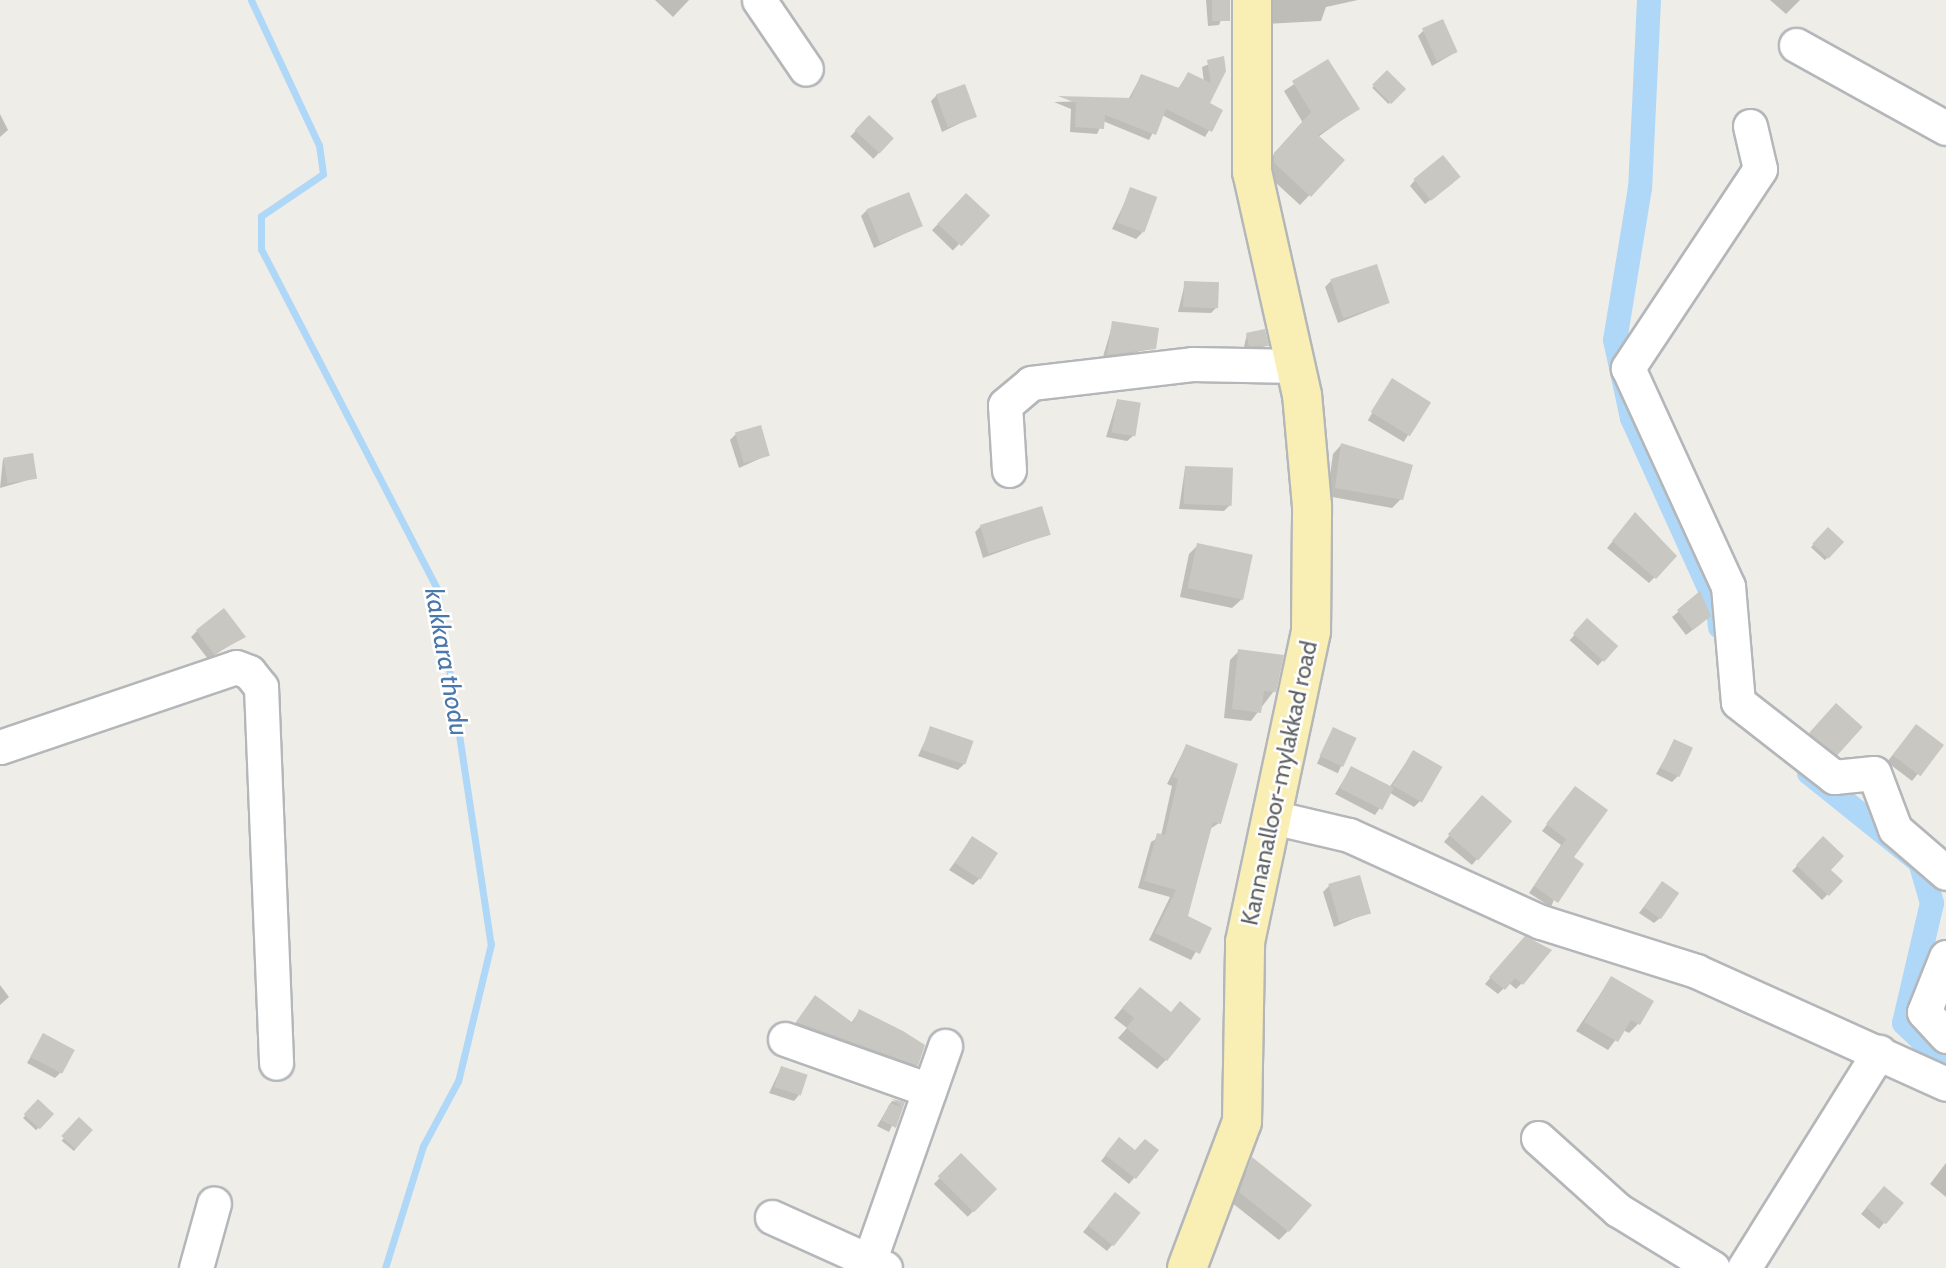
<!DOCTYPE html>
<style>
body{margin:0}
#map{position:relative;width:1946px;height:1268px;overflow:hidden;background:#efede7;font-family:Cabin,sans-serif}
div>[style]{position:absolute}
.shadow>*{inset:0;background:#0003;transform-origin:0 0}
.stream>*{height:7px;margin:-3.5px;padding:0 3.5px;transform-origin:3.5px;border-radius:3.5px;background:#aed7f8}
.canal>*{height:24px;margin:-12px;padding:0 12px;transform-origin:12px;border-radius:12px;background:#aed7f8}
.building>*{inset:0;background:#c8c7c1;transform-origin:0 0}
.roads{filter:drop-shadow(2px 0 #b4b7ba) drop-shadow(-2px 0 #b4b7ba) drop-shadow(0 2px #b4b7ba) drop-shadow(0 -2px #b4b7ba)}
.minor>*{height:33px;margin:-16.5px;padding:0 16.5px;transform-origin:16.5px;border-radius:16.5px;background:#fff}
.major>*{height:38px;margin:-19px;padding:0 19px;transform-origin:19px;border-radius:19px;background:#f9eeb3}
span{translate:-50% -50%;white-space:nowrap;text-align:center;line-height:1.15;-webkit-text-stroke:5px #fff;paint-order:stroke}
.street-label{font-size:24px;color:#5e6266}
.water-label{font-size:26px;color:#4b78aa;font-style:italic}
</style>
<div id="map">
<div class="shadow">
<div style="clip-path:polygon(655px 0,689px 0,673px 17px)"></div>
<div style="clip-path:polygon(1206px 0,1229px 0,1219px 25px,1208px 26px)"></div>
<div style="clip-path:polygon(1272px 0,1358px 0,1326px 7px,1321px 21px,1267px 24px)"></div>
<div style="clip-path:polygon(1770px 0,1800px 0,1786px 14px)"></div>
<div style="clip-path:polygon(1423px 31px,1456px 52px,1432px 66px,1418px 36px)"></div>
<div style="clip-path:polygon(1222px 59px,1207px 103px,1221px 110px,1205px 137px,1162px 115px,1149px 140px,1103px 121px,1097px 134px,1070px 132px,1071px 109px,1054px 102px,1128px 100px,1141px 76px,1177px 90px,1188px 74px,1204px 82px,1202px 67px)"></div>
<div style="clip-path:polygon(1328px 61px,1357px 109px,1318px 137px,1343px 160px,1300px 205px,1265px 173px,1265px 164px,1303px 123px,1284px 91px)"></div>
<div style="left:1387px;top:73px;width:23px;height:21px;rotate:45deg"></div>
<div style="clip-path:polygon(937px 95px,975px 116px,942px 132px,931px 101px)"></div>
<div style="clip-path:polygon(0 114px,8px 130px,0 137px)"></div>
<div style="left:869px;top:117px;width:32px;height:27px;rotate:44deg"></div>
<div style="clip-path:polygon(1415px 180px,1453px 183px,1425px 204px,1410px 186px)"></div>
<div style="clip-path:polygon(1131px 189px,1142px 233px,1136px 239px,1112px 229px)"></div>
<div style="left:966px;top:195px;width:29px;height:49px;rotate:44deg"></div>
<div style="clip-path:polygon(867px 210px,921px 226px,874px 248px,861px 216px)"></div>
<div style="clip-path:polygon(1331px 281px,1388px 303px,1338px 323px,1325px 287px)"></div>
<div style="clip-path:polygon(1185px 283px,1217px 307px,1211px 313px,1178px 312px)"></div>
<div style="clip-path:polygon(1113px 323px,1154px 348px,1102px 360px)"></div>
<div style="clip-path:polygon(1247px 334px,1267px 346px,1243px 351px)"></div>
<div style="left:1392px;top:380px;width:42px;height:47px;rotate:31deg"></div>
<div style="clip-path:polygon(1117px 401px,1133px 436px,1127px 441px,1106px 437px)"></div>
<div style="clip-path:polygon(736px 434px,768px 455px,739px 468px,730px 440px)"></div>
<div style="clip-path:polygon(1341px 445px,1401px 499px,1392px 508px,1327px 496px,1333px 454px)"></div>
<div style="clip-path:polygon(3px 459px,35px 478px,0 488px)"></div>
<div style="clip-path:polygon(1185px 468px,1230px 505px,1224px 511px,1179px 509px)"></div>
<div style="clip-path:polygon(1635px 515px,1675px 556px,1649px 583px,1607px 548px)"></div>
<div style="clip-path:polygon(981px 526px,1049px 534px,983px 558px,975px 532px)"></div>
<div style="left:1828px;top:529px;width:19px;height:25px;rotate:43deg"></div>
<div style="clip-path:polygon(1198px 545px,1242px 599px,1232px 608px,1180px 597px,1189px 554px)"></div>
<div style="clip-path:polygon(1700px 594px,1703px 622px,1686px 635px,1672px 617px)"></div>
<div style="left:1587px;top:621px;width:38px;height:26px;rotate:42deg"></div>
<div style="clip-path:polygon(197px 631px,243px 637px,208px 659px,191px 637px)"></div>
<div style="clip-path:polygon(1239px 651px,1274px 691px,1251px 721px,1224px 718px,1230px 660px)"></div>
<div style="clip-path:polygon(1830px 711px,1837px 755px,1831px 760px,1805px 740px)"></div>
<div style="clip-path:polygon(931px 728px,964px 764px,958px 770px,918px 756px)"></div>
<div style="left:1333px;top:729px;width:23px;height:38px;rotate:25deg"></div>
<div style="clip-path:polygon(1911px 732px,1941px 745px,1912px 781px,1887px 762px)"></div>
<div style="clip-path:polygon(1675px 741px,1678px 776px,1672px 782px,1656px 774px)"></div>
<div style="clip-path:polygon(1186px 746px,1219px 823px,1210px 829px,1186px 917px,1210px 928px,1191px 960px,1149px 940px,1170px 897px,1138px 888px,1151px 842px,1161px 836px,1172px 786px,1167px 784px)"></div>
<div style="clip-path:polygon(1413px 752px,1420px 801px,1414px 807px,1390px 793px,1375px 815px,1335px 794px,1351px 768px,1389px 788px)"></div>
<div style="clip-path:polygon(1575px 788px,1571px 857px,1551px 907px,1529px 893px,1561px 845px,1542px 831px)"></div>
<div style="clip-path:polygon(1476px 803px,1509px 821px,1472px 865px,1444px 842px)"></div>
<div style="clip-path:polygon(972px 839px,979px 879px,973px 885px,949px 870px)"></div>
<div style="clip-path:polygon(1823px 839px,1829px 870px,1841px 881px,1822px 900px,1792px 871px)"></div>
<div style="clip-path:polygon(1662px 883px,1660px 918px,1654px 923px,1639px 913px)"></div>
<div style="clip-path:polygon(1329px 886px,1369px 912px,1334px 927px,1323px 892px)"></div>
<div style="clip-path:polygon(1519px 944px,1522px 983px,1516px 989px,1509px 983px,1498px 994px,1485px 984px)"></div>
<div style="clip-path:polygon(1611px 978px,1638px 1024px,1629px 1033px,1623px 1030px,1608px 1050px,1576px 1031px)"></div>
<div style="clip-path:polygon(0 985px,9px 997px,0 1005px)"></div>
<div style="clip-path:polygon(1131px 998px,1170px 1013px,1166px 1060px,1157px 1069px,1118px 1038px,1127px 1028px,1114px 1018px)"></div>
<div style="clip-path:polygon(810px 1003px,851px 1023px,859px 1012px,916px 1065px,911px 1070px,792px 1028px)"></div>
<div style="clip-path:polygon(43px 1036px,61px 1072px,55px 1078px,27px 1063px)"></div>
<div style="clip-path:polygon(781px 1068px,799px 1095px,794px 1101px,769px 1093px)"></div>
<div style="clip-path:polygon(892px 1101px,903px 1103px,889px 1132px,877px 1126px)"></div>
<div style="left:38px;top:1102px;width:18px;height:22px;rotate:43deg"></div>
<div style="left:79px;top:1120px;width:16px;height:27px;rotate:40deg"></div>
<div style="clip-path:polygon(1114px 1145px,1135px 1152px,1157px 1151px,1129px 1184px,1101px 1161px)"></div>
<div style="left:961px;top:1156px;width:47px;height:39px;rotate:44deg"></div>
<div style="clip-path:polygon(1252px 1160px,1288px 1231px,1279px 1240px,1231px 1202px)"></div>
<div style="clip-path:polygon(1946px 1163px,1946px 1197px,1930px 1184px)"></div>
<div style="clip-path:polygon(1878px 1194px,1884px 1223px,1879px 1229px,1861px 1214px)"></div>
<div style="clip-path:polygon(1110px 1200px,1139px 1213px,1107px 1251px,1083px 1232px)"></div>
</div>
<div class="stream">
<div style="left:251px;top:0;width:160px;rotate:64.9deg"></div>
<div style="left:319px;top:145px;width:29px;rotate:82deg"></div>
<div style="left:323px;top:174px;width:75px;rotate:145.9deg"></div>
<div style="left:261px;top:216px;width:33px;rotate:90deg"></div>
<div style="left:261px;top:249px;width:383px;rotate:62.6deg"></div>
<div style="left:437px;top:589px;width:359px;rotate:81.4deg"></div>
<div style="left:491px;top:944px;width:141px;rotate:103.5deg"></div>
<div style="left:458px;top:1081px;width:74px;rotate:118.3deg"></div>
<div style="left:423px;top:1146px;width:128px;rotate:107.3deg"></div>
</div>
<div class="canal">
<div style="left:1649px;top:0;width:188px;rotate:92.7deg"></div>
<div style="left:1640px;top:188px;width:154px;rotate:99.3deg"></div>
<div style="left:1615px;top:340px;width:80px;rotate:77.7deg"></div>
<div style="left:1632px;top:418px;width:209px;rotate:65.6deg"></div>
<div style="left:1718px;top:608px;width:19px;rotate:84deg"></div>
<div style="left:1809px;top:773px;width:142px;rotate:38.7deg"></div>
<div style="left:1920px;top:862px;width:43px;rotate:73.7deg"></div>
<div style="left:1932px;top:903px;width:123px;rotate:103.1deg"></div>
<div style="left:1904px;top:1023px;width:58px;rotate:43.6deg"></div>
</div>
<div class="building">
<div style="left:1212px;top:0;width:18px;height:21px"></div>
<div style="left:1443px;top:19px;width:36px;height:23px;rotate:66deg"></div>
<div style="clip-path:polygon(1224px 56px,1226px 71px,1210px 103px,1223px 110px,1212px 132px,1166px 109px,1156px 135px,1105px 115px,1104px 129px,1075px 127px,1076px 103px,1058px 96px,1131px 98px,1141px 74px,1179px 88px,1188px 72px,1211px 83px,1207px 60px)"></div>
<div style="clip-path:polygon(1328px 59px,1360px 109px,1318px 135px,1345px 160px,1311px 197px,1274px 163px,1274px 153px,1311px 112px,1292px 81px)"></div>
<div style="left:1387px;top:70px;width:27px;height:21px;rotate:45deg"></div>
<div style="left:965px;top:84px;width:35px;height:31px;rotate:70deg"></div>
<div style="left:869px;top:115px;width:34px;height:21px;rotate:43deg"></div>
<div style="left:1443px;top:155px;width:28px;height:38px;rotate:51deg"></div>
<div style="left:1130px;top:187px;width:29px;height:38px;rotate:20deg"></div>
<div style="left:909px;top:192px;width:37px;height:46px;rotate:68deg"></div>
<div style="left:966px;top:193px;width:33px;height:42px;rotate:43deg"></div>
<div style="left:1377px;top:264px;width:41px;height:49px;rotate:72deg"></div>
<div style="left:1184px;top:281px;width:35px;height:26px;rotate:2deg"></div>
<div style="clip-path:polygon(1112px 321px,1159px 328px,1156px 349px,1107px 355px)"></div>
<div style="clip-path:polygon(1265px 329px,1269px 346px,1249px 346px,1246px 333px)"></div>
<div style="left:1392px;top:378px;width:46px;height:40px;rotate:32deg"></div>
<div style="left:1117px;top:399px;width:24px;height:34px;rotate:9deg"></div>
<div style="left:761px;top:425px;width:32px;height:27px;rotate:74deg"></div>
<div style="clip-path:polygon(1341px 443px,1413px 465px,1403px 500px,1335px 488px)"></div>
<div style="left:33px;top:453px;width:26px;height:30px;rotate:81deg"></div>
<div style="left:1185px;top:466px;width:48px;height:38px;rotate:2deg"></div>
<div style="left:1042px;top:506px;width:30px;height:65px;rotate:73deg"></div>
<div style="clip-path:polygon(1635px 512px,1677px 556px,1656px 579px,1612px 541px)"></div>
<div style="left:1828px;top:527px;width:22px;height:23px;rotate:43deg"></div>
<div style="left:1197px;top:543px;width:57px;height:46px;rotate:12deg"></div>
<div style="clip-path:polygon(1700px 591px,1711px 616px,1693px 630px,1677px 610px)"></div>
<div style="clip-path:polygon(224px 608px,246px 637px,214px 654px,196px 630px)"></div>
<div style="left:1587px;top:618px;width:42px;height:21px;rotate:42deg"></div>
<div style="clip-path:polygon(1238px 649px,1284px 655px,1276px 692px,1264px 691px,1261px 713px,1232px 709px)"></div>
<div style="left:1836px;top:703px;width:36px;height:40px;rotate:42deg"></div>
<div style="left:1916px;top:724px;width:35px;height:39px;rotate:37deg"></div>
<div style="left:930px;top:726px;width:46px;height:25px;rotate:19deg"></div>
<div style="left:1333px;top:727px;width:26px;height:32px;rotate:25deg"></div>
<div style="left:1674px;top:739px;width:21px;height:32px;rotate:25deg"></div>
<div style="clip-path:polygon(1186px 744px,1238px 764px,1221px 824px,1213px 822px,1188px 916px,1212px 928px,1200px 954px,1155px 933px,1176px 890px,1144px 881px,1157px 833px,1165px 835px,1178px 779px,1173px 777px)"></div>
<div style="left:1413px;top:750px;width:34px;height:41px;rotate:30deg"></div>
<div style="left:1351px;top:766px;width:48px;height:25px;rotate:27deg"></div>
<div style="clip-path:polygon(1575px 786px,1608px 810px,1574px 857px,1584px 864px,1558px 903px,1534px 886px,1566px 839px,1546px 824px)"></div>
<div style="left:1482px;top:795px;width:40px;height:52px;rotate:41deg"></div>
<div style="left:972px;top:836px;width:31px;height:32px;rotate:33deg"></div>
<div style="clip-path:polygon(1823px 836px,1844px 856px,1831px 870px,1843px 881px,1829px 896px,1796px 865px)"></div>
<div style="left:1360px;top:875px;width:40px;height:33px;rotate:74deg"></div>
<div style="left:1662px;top:881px;width:21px;height:32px;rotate:35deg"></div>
<div style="clip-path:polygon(1525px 936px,1552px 950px,1523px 985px,1515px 978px,1505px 990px,1489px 977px)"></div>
<div style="clip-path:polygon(1611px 976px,1654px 1001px,1640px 1025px,1631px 1020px,1618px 1042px,1584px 1022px)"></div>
<div style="clip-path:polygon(1140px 987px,1171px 1012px,1180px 1001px,1201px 1019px,1167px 1061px,1126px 1028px,1134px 1018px,1122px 1008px)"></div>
<div style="clip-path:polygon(815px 995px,853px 1023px,859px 1009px,903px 1031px,925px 1045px,918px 1066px,796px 1022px)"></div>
<div style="left:43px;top:1033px;width:36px;height:27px;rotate:28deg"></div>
<div style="left:781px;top:1066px;width:28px;height:22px;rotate:18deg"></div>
<div style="left:38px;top:1099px;width:22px;height:21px;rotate:43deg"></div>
<div style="clip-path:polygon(892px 1099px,905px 1102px,896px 1128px,881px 1120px,890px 1103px,902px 1107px)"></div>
<div style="left:79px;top:1117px;width:19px;height:26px;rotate:43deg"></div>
<div style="clip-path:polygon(1119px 1137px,1135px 1150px,1145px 1139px,1159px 1150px,1136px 1179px,1105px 1155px)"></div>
<div style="left:961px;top:1153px;width:51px;height:33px;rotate:45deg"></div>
<div style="clip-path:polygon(1252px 1157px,1312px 1205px,1289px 1232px,1239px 1192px)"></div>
<div style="left:1884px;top:1186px;width:26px;height:28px;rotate:40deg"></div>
<div style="left:1115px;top:1192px;width:33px;height:43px;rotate:39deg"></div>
</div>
<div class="roads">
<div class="minor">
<div style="left:759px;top:0;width:83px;rotate:55.7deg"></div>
<div style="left:1796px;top:45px;width:171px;rotate:29deg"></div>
<div style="left:1750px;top:126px;width:44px;rotate:76.9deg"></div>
<div style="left:1760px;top:169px;width:239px;rotate:123.6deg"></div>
<div style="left:1628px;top:368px;width:240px;rotate:65.4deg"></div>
<div style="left:1728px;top:586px;width:116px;rotate:85.1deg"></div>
<div style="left:1738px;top:702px;width:122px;rotate:38deg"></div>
<div style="left:1834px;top:777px;width:40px;rotate:-5.7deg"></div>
<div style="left:1874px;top:773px;width:60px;rotate:69.4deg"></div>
<div style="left:1895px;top:829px;width:67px;rotate:40.8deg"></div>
<div style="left:1009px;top:470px;width:65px;rotate:-93.5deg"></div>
<div style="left:1005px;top:405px;width:34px;rotate:-40deg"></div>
<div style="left:1031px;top:383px;width:162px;rotate:-6.7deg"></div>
<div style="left:1192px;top:364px;width:105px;rotate:1.1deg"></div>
<div style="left:0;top:747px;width:249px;rotate:-18.7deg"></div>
<div style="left:236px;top:667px;width:14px;rotate:21deg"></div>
<div style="left:249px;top:672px;width:19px;rotate:51deg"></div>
<div style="left:261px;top:687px;width:376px;rotate:87.7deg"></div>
<div style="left:1272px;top:817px;width:79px;rotate:13.2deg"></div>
<div style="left:1349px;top:835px;width:211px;rotate:24.4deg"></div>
<div style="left:1541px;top:922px;width:163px;rotate:17.5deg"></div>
<div style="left:1696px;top:971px;width:274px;rotate:24.3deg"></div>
<div style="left:1946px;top:957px;width:59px;rotate:111.8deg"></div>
<div style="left:1924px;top:1012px;width:33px;rotate:47deg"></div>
<div style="left:785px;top:1039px;width:153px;rotate:19.5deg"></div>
<div style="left:1538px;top:1138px;width:108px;rotate:42deg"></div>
<div style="left:1618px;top:1210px;width:111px;rotate:31.4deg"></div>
<div style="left:772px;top:1217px;width:124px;rotate:24.3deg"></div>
<div style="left:870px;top:1259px;width:226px;rotate:-70.6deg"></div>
<div style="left:196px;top:1268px;width:67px;rotate:-74.5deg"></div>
<div style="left:1744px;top:1268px;width:255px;rotate:-58deg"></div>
</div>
<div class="major">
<div style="left:1187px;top:1268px;width:156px;rotate:-69.4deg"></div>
<div style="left:1242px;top:1122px;width:180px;rotate:-89deg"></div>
<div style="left:1245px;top:942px;width:318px;rotate:-78deg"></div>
<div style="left:1311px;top:631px;width:125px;rotate:-89.5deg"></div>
<div style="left:1312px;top:506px;width:111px;rotate:-95.1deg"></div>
<div style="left:1302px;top:395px;width:229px;rotate:-102.6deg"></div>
<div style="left:1252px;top:172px;width:172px;rotate:-90deg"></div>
</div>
</div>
<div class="street-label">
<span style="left:1279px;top:783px;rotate:-78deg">Kannanalloor-mylakkad road</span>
</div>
<div class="water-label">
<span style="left:446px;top:662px;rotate:80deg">kakkara thodu</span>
</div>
</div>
